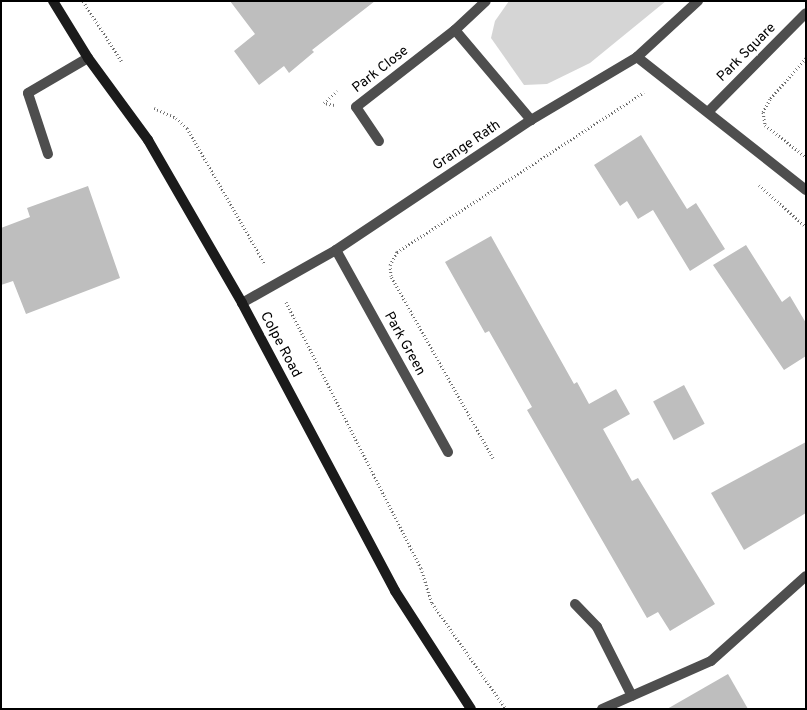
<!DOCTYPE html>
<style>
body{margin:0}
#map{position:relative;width:807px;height:710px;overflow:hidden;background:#fff;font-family:Overpass,sans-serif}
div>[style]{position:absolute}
.green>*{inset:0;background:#d5d5d5}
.building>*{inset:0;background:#bebebe;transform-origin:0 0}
.path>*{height:3px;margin-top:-1.5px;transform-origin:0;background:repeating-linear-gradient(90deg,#707070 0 1px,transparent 0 3.5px)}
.lane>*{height:10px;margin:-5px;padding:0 5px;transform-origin:5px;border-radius:5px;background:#4e4e4e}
.street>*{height:10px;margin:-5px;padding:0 5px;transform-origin:5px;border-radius:5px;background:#4e4e4e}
.secondary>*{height:10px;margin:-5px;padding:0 5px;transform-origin:5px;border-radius:5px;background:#1b1b1b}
span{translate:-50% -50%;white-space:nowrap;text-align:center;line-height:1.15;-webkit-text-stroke:4.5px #fff;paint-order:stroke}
.street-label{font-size:14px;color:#000}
.frame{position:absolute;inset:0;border:2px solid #000;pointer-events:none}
</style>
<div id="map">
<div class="green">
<div style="clip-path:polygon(509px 1px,666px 1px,590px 63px,547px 84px,524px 85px,491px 38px,495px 21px)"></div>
</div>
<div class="building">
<div style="clip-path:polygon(230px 1px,375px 1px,312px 50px,314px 52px,289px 73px,284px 66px,259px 85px,234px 51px,255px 34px)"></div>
<div style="clip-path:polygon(641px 135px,687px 209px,696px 203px,725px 249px,690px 271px,653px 210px,638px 219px,627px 201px,620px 206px,594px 165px)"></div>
<div style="clip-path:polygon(88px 186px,120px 278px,26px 314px,13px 281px,1px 285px,1px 228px,30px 217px,27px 208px)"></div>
<div style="clip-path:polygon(491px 236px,574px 384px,577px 382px,589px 404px,616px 389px,630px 414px,603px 429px,632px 481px,638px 478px,715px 604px,670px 631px,658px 612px,647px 618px,527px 410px,532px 407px,489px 331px,485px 333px,445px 262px)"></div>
<div style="clip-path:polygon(746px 245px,782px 302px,790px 296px,806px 323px,806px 356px,784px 370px,713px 265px)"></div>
<div style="left:684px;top:385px;width:44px;height:35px;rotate:62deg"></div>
<div style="clip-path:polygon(806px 442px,806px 513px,744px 550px,711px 493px)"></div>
<div style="clip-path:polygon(728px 674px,748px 709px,667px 709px)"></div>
</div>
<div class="path">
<div style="left:83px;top:1px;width:72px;rotate:57.4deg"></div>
<div style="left:806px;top:58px;width:55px;rotate:131.3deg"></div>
<div style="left:770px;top:99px;width:15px;rotate:118deg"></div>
<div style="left:763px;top:112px;width:13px;rotate:81deg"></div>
<div style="left:765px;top:125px;width:52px;rotate:38deg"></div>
<div style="left:334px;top:105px;width:10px;rotate:-169deg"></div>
<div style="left:324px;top:103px;width:18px;rotate:-43deg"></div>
<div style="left:154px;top:108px;width:24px;rotate:24deg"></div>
<div style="left:176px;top:118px;width:15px;rotate:42deg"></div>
<div style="left:187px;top:128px;width:157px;rotate:60.2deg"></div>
<div style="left:759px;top:185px;width:63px;rotate:41.8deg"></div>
<div style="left:286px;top:302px;width:298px;rotate:63.1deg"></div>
<div style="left:421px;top:568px;width:37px;rotate:73deg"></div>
<div style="left:432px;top:603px;width:129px;rotate:55.1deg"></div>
<div style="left:493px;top:458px;width:209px;rotate:-119.3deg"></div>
<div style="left:391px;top:276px;width:11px;rotate:-95deg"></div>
<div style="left:390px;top:265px;width:15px;rotate:-62deg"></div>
<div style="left:397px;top:252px;width:294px;rotate:-32.9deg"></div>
</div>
<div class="lane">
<div style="left:48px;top:154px;width:64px;rotate:-108.2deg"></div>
<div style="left:28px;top:93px;width:69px;rotate:-30.3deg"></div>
</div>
<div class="street">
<div style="left:455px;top:30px;width:118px;rotate:49.8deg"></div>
<div style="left:637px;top:57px;width:215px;rotate:38.2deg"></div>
<div style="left:708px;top:112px;width:139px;rotate:-45.3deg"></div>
<div style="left:379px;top:141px;width:41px;rotate:-124.1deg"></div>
<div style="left:356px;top:107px;width:125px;rotate:-37.9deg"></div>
<div style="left:455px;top:30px;width:42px;rotate:-43.1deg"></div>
<div style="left:336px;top:250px;width:231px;rotate:61deg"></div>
<div style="left:242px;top:303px;width:108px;rotate:-29.4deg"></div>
<div style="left:336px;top:250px;width:234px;rotate:-33.7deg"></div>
<div style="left:531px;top:120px;width:123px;rotate:-30.7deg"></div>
<div style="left:637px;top:57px;width:83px;rotate:-42.6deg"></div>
<div style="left:575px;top:604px;width:32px;rotate:46deg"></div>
<div style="left:597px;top:627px;width:77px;rotate:63.1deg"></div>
<div style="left:602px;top:709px;width:119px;rotate:-23.8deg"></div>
<div style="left:711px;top:661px;width:127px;rotate:-41.8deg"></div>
</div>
<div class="secondary">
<div style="left:53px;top:1px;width:67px;rotate:58.4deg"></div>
<div style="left:88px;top:58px;width:102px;rotate:53.8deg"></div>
<div style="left:148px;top:140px;width:188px;rotate:60deg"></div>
<div style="left:242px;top:303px;width:326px;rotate:62deg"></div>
<div style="left:395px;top:591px;width:140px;rotate:57.2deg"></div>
</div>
<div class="street-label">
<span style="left:747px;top:53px;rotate:-45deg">Park Square</span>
<span style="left:381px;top:70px;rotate:-38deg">Park Close</span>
<span style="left:467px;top:146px;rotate:-34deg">Grange Rath</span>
<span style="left:404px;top:344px;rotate:61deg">Park Green</span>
<span style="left:280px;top:345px;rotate:62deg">Colpe Road</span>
</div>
<div class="frame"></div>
</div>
